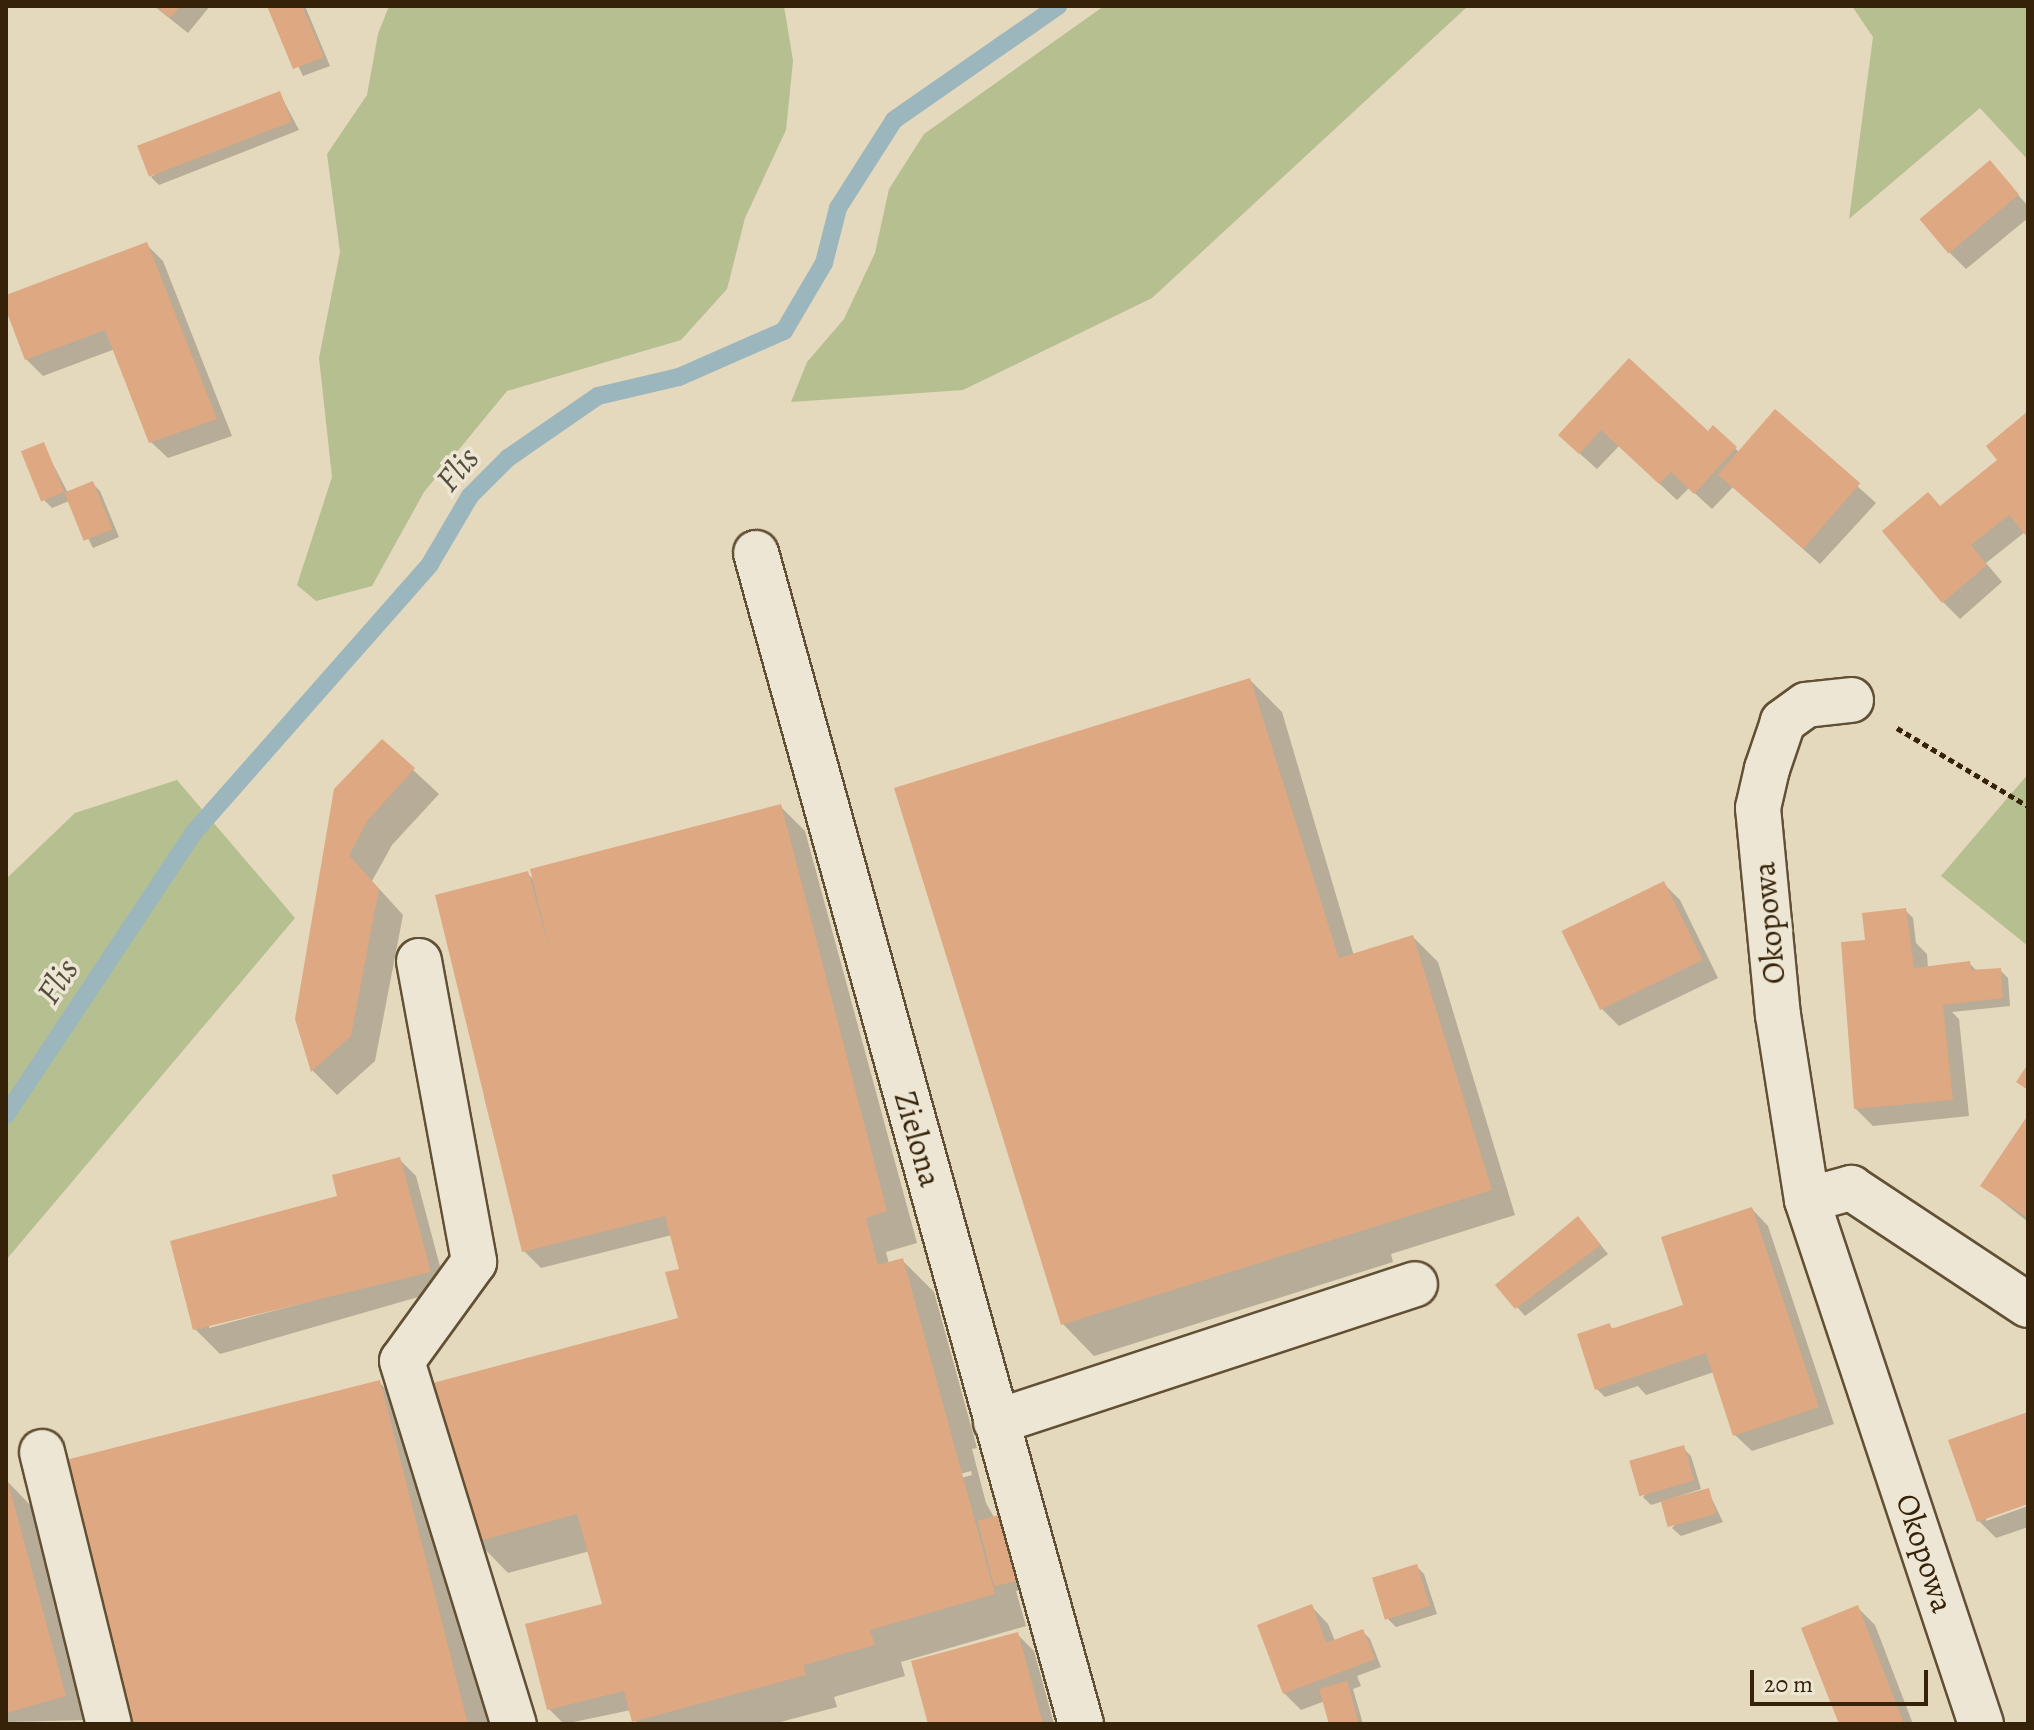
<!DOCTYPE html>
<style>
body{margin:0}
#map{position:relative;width:2034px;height:1730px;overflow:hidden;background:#e4d8bd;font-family:Alegreya,serif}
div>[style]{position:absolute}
.green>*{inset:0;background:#b5bf90}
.shadow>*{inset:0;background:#0003}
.stream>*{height:18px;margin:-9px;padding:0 9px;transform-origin:9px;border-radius:9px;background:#9cb6bd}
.building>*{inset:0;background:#dea882;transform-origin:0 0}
.path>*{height:5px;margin-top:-2.5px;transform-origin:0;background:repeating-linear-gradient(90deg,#362208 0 6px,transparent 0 10px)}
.roads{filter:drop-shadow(2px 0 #625035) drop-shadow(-2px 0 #625035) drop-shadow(0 2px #625035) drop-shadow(0 -2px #625035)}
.minor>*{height:44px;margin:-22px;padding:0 22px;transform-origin:22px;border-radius:22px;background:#ede6d4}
span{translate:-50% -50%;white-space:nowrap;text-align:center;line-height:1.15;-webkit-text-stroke:7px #ede6d4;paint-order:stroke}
.street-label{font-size:32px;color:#362208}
.water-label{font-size:34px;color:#554e3e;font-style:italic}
.frame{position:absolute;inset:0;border:8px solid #362208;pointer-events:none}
.scale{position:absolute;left:1750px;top:1670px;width:178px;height:36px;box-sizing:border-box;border:4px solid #362208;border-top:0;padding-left:10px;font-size:24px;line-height:28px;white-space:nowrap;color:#362208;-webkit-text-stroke:6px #ede6d4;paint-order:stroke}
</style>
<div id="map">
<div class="green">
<div style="clip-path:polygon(389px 6px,784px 6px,793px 61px,786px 130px,745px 218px,727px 289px,681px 340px,507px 391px,424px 492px,372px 586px,316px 601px,297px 585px,332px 477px,319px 358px,340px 252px,327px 154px,367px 95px,378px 34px)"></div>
<div style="clip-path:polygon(1104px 6px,1468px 6px,1152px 298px,963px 390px,791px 402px,807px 362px,844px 319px,875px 253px,889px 189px,924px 134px)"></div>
<div style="clip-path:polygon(1852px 6px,2028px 6px,2028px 160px,1980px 108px,1849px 219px,1873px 37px)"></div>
<div style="clip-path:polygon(2028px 774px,2028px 946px,1941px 876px)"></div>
<div style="clip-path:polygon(177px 780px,295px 918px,6px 1260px,6px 879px,75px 813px)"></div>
</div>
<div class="shadow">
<div style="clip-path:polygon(154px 6px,210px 6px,188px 33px)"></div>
<div style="clip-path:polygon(269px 6px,305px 6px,330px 66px,303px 76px)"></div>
<div style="clip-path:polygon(280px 94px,299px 130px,159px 185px,151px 177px)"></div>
<div style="clip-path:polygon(1990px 163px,2028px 206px,2028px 218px,1966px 269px,1949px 252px)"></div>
<div style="clip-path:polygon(146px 244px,163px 261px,232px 436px,168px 458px,151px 442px,115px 349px,43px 376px,26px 359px,6px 305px,6px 297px)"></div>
<div style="clip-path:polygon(1629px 360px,1708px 433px,1713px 428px,1739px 452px,1775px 412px,1876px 503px,1820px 564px,1733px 487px,1712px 509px,1689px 488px,1677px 500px,1619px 446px,1597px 469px,1578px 452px)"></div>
<div style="clip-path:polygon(2028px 414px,2028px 535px,2025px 532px,1986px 563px,2002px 582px,1960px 619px,1943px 602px,2000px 460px)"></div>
<div style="clip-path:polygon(43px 445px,68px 493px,92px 483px,100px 491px,119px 537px,93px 548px,69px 501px,52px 508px,44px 500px)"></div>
<div style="clip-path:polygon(1250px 680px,1282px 712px,1354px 956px,1413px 937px,1438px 962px,1515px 1215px,1391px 1254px,1393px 1262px,1094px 1356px,1063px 1324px)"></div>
<div style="clip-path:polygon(382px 741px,439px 794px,392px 845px,372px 881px,403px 915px,375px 1061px,337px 1095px,313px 1071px,297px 1019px)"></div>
<div style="clip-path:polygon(evenodd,780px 806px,805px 831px,917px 1243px,886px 1252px,889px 1264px,903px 1261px,934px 1292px,977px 1448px,972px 1449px,986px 1503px,995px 1519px,1008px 1526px,1024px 1589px,1016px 1591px,1026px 1626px,901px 1662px,905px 1676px,834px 1697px,837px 1707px,773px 1724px,637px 1724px,631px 1710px,564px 1724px,549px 1709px,606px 1612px,590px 1551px,508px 1573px,477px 1541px,680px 1320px,681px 1269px,672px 1235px,541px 1268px,524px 1251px,484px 1097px,491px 1095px,527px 873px,535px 881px,780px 806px,971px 1471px,972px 1475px,610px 1574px,610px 1569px,971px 1471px)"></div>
<div style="clip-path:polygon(1663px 883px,1680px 900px,1718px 978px,1619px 1026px,1602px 1009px,1564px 932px)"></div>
<div style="clip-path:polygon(1905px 910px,1913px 918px,1916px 943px,1927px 954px,1928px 968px,1969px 963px,1978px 972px,2000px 970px,2008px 978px,2010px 1006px,1952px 1012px,1959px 1019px,1969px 1116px,1873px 1126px,1856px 1109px,1870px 941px)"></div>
<div style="clip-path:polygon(2028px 1119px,2028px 1222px,1983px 1186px)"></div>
<div style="clip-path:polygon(evenodd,399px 1159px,416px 1176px,446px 1289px,220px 1354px,195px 1329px,340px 1198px,399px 1159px,371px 1285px,209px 1328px,209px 1324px,371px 1285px)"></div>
<div style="clip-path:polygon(1752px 1209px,1768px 1226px,1834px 1424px,1752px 1451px,1735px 1435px,1714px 1372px,1646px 1395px,1638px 1386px,1605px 1397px,1597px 1389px,1579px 1335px,1609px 1325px,1614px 1330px,1685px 1306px)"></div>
<div style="clip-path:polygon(1585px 1226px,1608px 1254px,1525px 1316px,1498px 1285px)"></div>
<div style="clip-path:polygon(379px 1382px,411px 1414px,491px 1724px,134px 1724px)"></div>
<div style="clip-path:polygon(2028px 1414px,2028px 1502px,1986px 1517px,1986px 1521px,2028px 1506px,2028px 1527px,1996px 1538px,1979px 1521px)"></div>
<div style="clip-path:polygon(1683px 1448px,1691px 1456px,1701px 1489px,1651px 1505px,1643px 1497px)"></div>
<div style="clip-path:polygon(8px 1482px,32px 1507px,90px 1720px,6px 1722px)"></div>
<div style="clip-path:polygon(1708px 1491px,1723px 1522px,1681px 1536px,1672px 1528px)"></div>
<div style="clip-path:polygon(1416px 1566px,1424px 1574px,1437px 1614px,1396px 1627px,1388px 1619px)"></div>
<div style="clip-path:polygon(1312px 1607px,1328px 1624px,1335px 1641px,1362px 1631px,1370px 1639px,1381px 1667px,1357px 1676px,1361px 1686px,1353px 1689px,1363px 1724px,1331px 1724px,1325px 1701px,1301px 1710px,1284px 1693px)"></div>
<div style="clip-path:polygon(1858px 1608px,1875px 1625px,1913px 1724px,1841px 1724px)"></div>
<div style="clip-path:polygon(1017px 1634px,1034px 1651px,1054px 1724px,930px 1724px)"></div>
</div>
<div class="stream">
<div style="left:6px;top:1115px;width:341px;rotate:-56.4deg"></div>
<div style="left:195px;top:831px;width:356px;rotate:-48.6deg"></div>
<div style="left:430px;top:564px;width:79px;rotate:-59.5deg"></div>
<div style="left:470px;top:496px;width:54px;rotate:-45deg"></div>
<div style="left:508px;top:458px;width:109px;rotate:-34.6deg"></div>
<div style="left:598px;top:396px;width:83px;rotate:-13.2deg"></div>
<div style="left:679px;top:377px;width:115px;rotate:-23.7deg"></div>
<div style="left:784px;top:331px;width:79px;rotate:-59.5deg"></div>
<div style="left:824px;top:263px;width:57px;rotate:-75.7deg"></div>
<div style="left:838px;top:208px;width:104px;rotate:-57.5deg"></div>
<div style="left:894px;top:120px;width:200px;rotate:-34.8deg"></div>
</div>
<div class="building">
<div style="clip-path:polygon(156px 6px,180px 6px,170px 18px)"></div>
<div style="clip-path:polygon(267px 6px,302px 6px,324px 57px,293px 69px)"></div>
<div style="left:280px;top:91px;width:33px;height:153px;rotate:69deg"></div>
<div style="left:1990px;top:160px;width:45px;height:92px;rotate:50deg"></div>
<div style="clip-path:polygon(147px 242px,217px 419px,149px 443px,105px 330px,25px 360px,6px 310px,6px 295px)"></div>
<div style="clip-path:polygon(1629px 358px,1708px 431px,1713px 425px,1737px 447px,1694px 494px,1671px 472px,1659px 484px,1601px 430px,1579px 454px,1558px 435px)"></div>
<div style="left:1775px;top:409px;width:113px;height:87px;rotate:41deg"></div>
<div style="clip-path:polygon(2028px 411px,2028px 538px,2009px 515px,1971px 545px,1987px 565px,1942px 603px,1882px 531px,1928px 492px,1940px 506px,1997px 460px,1986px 446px)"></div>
<div style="left:44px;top:442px;width:54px;height:25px;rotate:68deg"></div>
<div style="left:93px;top:481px;width:52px;height:31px;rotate:68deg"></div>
<div style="clip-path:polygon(1250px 678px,1339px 958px,1413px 935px,1492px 1190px,1061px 1325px,894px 788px)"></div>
<div style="clip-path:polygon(382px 739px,415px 768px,368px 820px,349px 855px,379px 889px,351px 1036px,311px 1072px,295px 1019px,334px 789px)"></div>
<div style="clip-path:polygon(781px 804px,887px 1211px,866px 1218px,878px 1265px,903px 1258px,995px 1594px,870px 1630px,875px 1645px,804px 1665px,806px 1675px,632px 1722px,624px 1691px,547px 1710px,525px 1624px,602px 1604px,577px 1514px,475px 1542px,433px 1383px,678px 1318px,665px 1272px,679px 1269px,665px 1216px,522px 1252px,435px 895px,528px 871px,550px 951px,530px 869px)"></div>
<div style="left:1664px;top:881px;width:88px;height:114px;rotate:64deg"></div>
<div style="clip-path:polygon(1906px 908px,1914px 968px,1970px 961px,1971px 970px,2001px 968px,2003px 998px,1943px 1005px,1953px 1100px,1854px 1109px,1841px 942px,1865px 940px,1862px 913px)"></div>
<div style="clip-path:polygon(2028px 1064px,2028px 1090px,2016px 1082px)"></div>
<div style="clip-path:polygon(2028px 1115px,2028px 1218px,1980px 1186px)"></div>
<div style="clip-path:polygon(400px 1157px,431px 1272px,193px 1330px,170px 1241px,337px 1196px,332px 1175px)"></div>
<div style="clip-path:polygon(1752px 1207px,1819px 1407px,1733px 1436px,1706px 1353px,1595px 1390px,1577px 1334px,1610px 1323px,1611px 1329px,1683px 1305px,1661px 1237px)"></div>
<div style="clip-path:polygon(1578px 1216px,1601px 1245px,1515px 1309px,1495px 1285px)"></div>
<div style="clip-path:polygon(380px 1380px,468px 1724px,132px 1724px,66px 1460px)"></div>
<div style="clip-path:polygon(2028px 1412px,2028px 1504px,1977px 1522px,1948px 1440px)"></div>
<div style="left:1684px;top:1445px;width:37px;height:57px;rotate:74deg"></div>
<div style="clip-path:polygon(6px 1475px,66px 1696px,6px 1713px)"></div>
<div style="left:1709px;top:1488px;width:27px;height:50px;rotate:75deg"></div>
<div style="left:1000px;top:1515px;width:68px;height:23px;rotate:76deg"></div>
<div style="left:1417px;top:1564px;width:44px;height:47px;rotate:73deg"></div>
<div style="clip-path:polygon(1312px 1604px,1326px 1643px,1363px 1629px,1375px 1659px,1283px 1694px,1257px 1625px)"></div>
<div style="clip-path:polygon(1858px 1605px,1904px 1724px,1839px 1724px,1801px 1628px)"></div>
<div style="clip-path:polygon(1018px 1632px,1043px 1724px,928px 1724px,911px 1661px)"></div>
<div style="clip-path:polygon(1347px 1681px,1359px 1724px,1329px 1724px,1319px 1689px)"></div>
</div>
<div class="path">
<div style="left:1897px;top:728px;width:152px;rotate:30.8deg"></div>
</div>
<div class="roads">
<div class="minor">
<div style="left:756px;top:553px;width:1215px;rotate:74.49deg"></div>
<div style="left:1851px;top:700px;width:45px;rotate:173.7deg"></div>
<div style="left:1806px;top:705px;width:29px;rotate:144deg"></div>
<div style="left:1783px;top:722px;width:50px;rotate:108.8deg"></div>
<div style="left:1767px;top:769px;width:40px;rotate:103deg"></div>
<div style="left:1758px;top:808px;width:208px;rotate:84.5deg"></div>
<div style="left:1778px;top:1015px;width:187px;rotate:81.1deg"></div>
<div style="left:1807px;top:1200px;width:552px;rotate:71.63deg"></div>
<div style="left:419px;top:961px;width:306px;rotate:79.6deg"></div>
<div style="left:474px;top:1262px;width:122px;rotate:126deg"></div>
<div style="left:402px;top:1361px;width:380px;rotate:72.9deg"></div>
<div style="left:1807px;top:1200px;width:46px;rotate:-15.3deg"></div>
<div style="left:1851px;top:1188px;width:212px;rotate:33.5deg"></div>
<div style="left:996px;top:1422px;width:441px;rotate:-18.2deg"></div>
<div style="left:42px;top:1452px;width:280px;rotate:76.2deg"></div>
</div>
</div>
<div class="street-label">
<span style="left:1769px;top:923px;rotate:-95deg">Okopowa</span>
<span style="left:918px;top:1139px;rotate:74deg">Zielona</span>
<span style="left:1925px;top:1553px;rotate:72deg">Okopowa</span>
</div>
<div class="water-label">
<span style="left:457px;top:469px;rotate:-50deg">Flis</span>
<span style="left:57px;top:981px;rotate:-56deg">Flis</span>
</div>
<div class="frame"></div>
<div class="scale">20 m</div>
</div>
